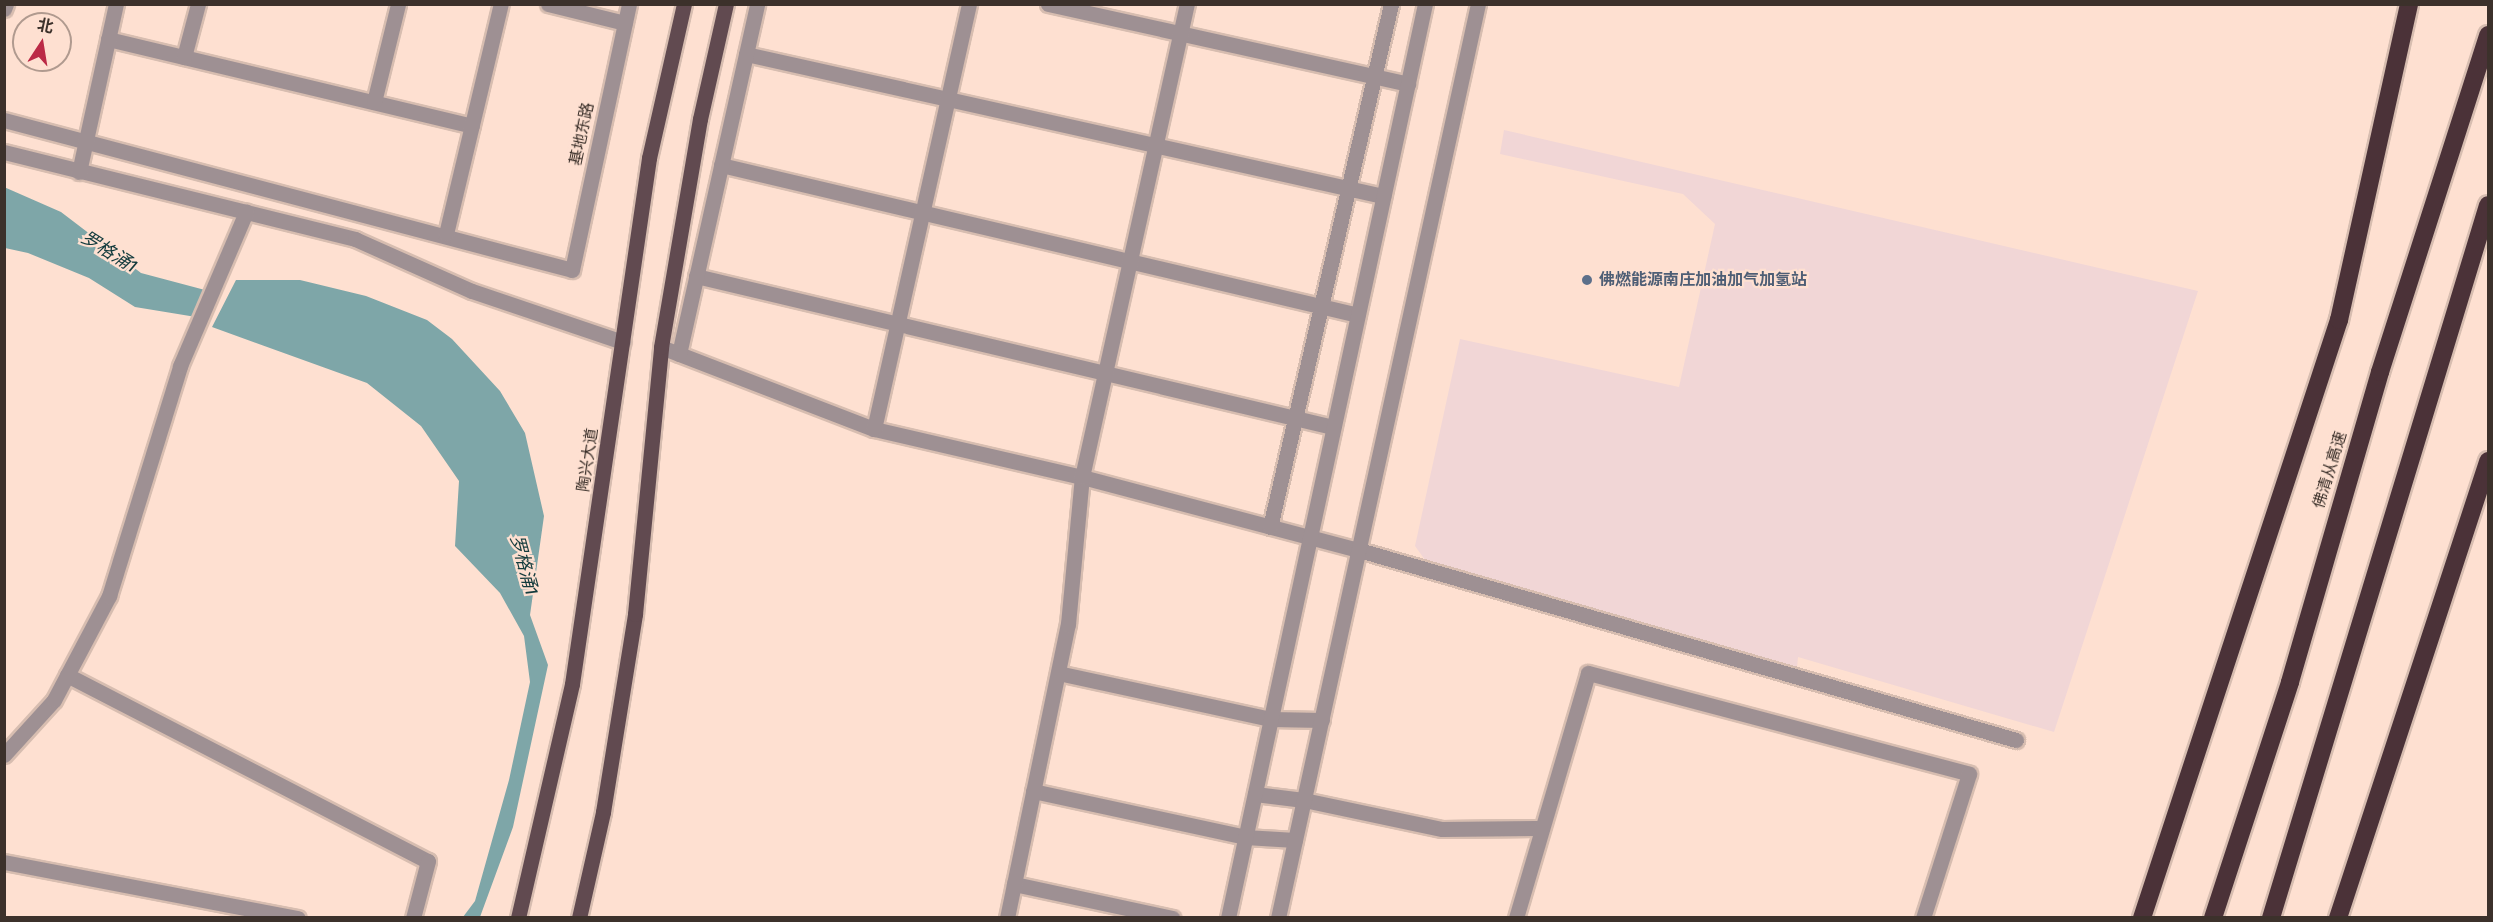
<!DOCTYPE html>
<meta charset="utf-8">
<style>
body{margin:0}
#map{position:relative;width:2493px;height:922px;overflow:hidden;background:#fee0d1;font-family:"Fira Sans","Noto Sans SC",sans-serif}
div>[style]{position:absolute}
.industrial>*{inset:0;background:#f1d6d6}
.water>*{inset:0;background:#7ea6a8}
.roads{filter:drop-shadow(2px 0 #d7bdb0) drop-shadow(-2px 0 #d7bdb0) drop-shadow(0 2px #d7bdb0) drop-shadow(0 -2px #d7bdb0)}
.minor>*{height:15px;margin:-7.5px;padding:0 7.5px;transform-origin:7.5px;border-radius:7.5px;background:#9e9093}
.major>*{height:15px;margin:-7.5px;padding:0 7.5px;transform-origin:7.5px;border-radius:7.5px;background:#614a50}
.highway>*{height:18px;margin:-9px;padding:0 9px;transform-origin:9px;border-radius:9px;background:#4b3238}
.dots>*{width:16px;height:16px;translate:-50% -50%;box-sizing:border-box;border:3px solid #fee0d1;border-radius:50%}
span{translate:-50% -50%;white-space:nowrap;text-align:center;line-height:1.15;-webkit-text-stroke:4.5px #fee0d1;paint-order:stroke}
.street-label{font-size:16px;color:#3c312b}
.service-label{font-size:16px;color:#4e5e75;font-weight:700}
.left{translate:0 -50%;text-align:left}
.water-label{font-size:18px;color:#133b3d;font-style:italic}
.frame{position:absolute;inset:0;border:6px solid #3c312b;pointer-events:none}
.north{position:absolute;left:12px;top:12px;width:60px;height:60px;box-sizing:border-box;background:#fee0d1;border:2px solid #b09a8f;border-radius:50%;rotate:12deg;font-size:16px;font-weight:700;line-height:24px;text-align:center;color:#3c312b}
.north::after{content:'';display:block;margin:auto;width:21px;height:27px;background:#bb2a46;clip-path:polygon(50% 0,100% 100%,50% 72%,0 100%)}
</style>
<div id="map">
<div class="industrial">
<div style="clip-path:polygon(1504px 130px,2198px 291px,2054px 732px,1798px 657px,1797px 668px,1428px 564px,1415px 546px,1460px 339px,1679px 387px,1715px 224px,1683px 194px,1500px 154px)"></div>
</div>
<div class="water">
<div style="clip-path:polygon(4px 187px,61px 212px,141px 273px,205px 290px,196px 317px,135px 307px,89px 278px,28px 253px,5px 248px)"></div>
<div style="clip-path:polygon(236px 280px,300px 280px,366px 296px,427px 320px,452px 339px,500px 391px,525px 433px,544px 516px,530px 615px,548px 665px,513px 827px,480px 917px,463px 917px,475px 901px,509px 780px,530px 682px,524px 636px,500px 593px,455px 546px,459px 481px,421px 426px,367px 383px,212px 327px)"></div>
</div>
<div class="roads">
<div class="minor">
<div style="left:548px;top:4px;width:79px;rotate:13.9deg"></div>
<div style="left:1048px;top:4px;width:369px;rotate:12.5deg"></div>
<div style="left:4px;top:9px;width:5px;rotate:-68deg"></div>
<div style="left:108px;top:39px;width:374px;rotate:13.4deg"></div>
<div style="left:746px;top:54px;width:653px;rotate:12.57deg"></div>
<div style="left:184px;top:57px;width:55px;rotate:-75.2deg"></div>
<div style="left:374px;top:102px;width:101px;rotate:-76.2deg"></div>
<div style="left:4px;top:120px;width:587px;rotate:14.79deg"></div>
<div style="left:572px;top:270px;width:272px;rotate:-77.9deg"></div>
<div style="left:4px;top:152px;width:362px;rotate:13.9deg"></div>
<div style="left:355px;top:239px;width:128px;rotate:24deg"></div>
<div style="left:472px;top:291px;width:159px;rotate:18.7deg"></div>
<div style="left:721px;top:165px;width:654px;rotate:13.25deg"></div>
<div style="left:79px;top:172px;width:172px;rotate:-77.6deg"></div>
<div style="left:446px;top:234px;width:236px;rotate:-76.6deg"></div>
<div style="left:696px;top:276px;width:655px;rotate:13.34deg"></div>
<div style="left:661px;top:347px;width:228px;rotate:21.1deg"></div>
<div style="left:874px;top:429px;width:213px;rotate:13deg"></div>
<div style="left:1082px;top:477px;width:286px;rotate:14.8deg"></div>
<div style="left:1359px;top:550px;width:684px;rotate:16.13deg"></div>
<div style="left:679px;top:354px;width:359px;rotate:-77.4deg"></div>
<div style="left:874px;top:429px;width:435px;rotate:-77.4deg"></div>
<div style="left:1270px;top:527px;width:537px;rotate:-76.97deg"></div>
<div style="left:1058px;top:673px;width:218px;rotate:12.2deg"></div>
<div style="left:1271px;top:719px;width:51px;rotate:1.1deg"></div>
<div style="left:67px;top:675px;width:406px;rotate:27.3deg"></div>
<div style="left:428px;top:861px;width:59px;rotate:104.7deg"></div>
<div style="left:4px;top:755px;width:74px;rotate:-47.7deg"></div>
<div style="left:54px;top:700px;width:118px;rotate:-62.1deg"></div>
<div style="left:109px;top:596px;width:241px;rotate:-72.8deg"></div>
<div style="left:180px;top:366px;width:168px;rotate:-66.8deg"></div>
<div style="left:1033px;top:791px;width:217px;rotate:12.2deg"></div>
<div style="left:1245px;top:837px;width:50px;rotate:3.4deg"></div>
<div style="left:1255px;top:794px;width:49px;rotate:7deg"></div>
<div style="left:1304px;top:800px;width:141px;rotate:11.9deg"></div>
<div style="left:1442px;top:829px;width:100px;rotate:-0.6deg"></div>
<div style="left:4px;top:862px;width:299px;rotate:10.8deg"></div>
<div style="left:1014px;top:884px;width:162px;rotate:12.1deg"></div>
<div style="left:1007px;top:918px;width:300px;rotate:-78.3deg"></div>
<div style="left:1068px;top:624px;width:148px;rotate:-84.6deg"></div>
<div style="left:1082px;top:477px;width:485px;rotate:-77.5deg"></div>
<div style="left:1228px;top:918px;width:935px;rotate:-77.84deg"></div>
<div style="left:1278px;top:918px;width:936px;rotate:-77.66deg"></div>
<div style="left:1516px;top:918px;width:255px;rotate:-73.6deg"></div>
<div style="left:1588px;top:673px;width:394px;rotate:14.8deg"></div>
<div style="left:1969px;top:774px;width:151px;rotate:107.7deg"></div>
</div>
<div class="major">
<div style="left:518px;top:918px;width:240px;rotate:-77deg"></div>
<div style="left:572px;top:684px;width:532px;rotate:-81.67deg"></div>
<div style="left:649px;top:158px;width:158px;rotate:-77.2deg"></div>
<div style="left:579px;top:918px;width:109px;rotate:-77.2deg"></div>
<div style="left:603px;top:812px;width:201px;rotate:-80.8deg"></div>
<div style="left:635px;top:614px;width:268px;rotate:-84.4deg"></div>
<div style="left:661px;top:347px;width:231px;rotate:-80.3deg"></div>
<div style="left:700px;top:119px;width:118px;rotate:-77.3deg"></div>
</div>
<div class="highway">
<div style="left:2142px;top:918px;width:630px;rotate:-71.77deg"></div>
<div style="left:2339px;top:320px;width:324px;rotate:-77.5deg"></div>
<div style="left:2213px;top:918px;width:248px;rotate:-71.9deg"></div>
<div style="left:2290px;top:682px;width:323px;rotate:-73.8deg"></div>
<div style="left:2380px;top:372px;width:354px;rotate:-72.2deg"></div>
<div style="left:2271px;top:918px;width:745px;rotate:-73.07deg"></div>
<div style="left:2338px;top:918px;width:481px;rotate:-71.8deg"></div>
</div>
</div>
<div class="dots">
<div style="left:1587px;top:280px;background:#5c6f8a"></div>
</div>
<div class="street-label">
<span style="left:582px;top:134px;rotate:-78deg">基地东路</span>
<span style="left:588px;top:460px;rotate:-82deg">陶兴大道</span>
<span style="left:2330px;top:470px;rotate:-73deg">佛清从高速</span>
</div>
<div class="service-label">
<span class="left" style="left:1599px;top:280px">佛燃能源南庄加油加气加氢站</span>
</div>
<div class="water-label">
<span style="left:109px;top:252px;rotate:32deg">罗格涌1</span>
<span style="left:524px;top:565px;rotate:75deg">罗格涌1</span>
</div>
<div class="frame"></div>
<div class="north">北</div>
</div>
